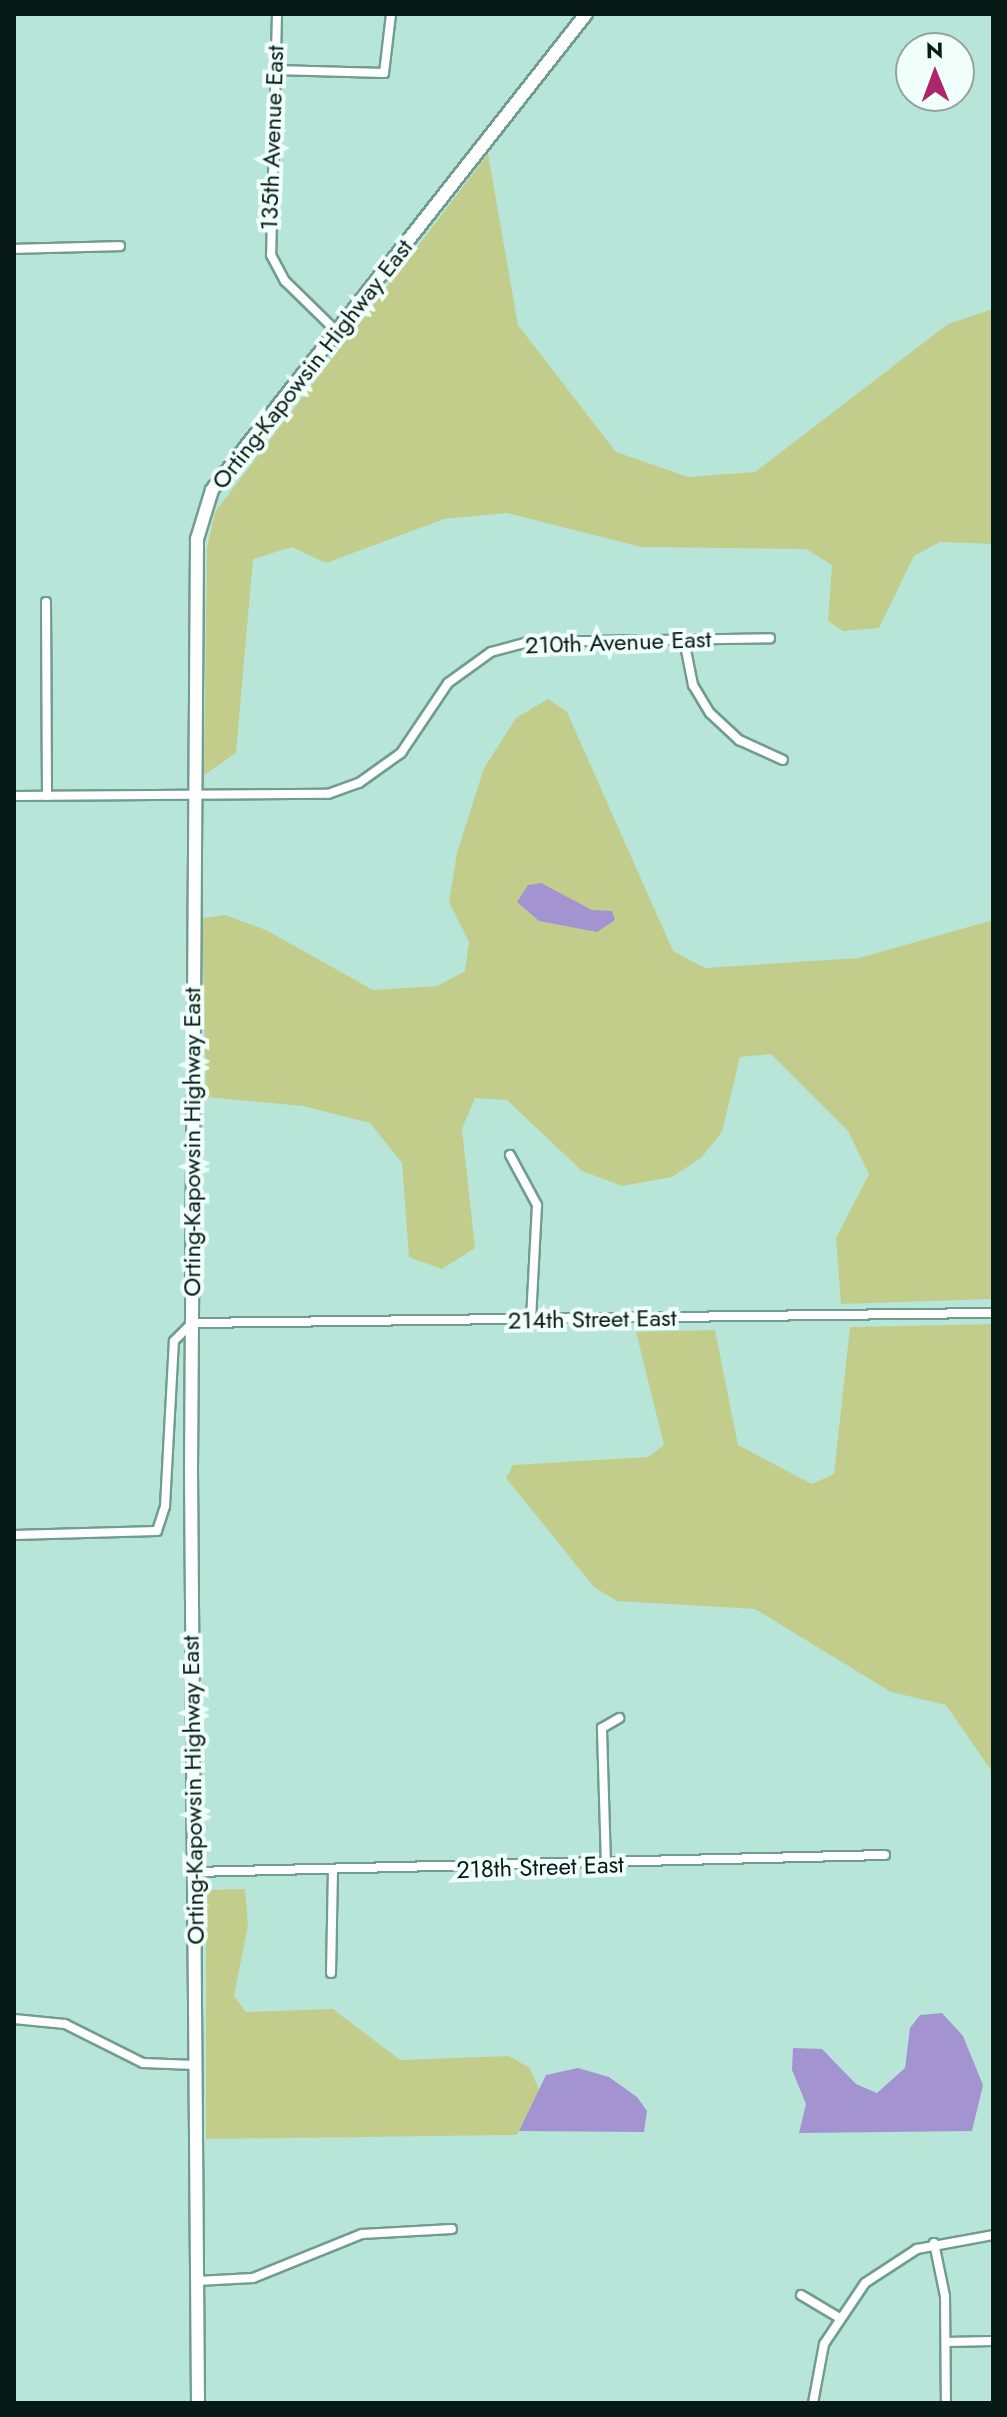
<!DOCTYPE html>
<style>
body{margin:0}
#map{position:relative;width:1007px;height:2417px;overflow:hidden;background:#b7e6d8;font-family:Jost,sans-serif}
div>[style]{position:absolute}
.green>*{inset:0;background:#c3cd8b}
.water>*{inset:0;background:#a394d1}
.roads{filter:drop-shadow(2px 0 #709d90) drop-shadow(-2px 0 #709d90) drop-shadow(0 2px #709d90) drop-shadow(0 -2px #709d90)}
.minor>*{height:8px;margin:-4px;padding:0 4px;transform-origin:4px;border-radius:4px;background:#fff}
.secondary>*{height:12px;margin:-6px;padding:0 6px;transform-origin:6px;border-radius:6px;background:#fff}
span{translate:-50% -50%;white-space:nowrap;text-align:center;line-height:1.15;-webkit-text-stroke:8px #f1fffa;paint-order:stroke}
.street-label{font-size:24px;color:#081a16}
.frame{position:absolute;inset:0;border:16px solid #081a16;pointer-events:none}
.north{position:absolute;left:895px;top:32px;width:80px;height:80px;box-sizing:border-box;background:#f1fffa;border:2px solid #94a39f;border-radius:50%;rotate:359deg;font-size:22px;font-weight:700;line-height:32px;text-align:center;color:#081a16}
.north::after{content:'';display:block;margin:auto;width:28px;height:36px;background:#ad256a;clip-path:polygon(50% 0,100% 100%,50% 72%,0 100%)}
</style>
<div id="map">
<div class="green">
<div style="clip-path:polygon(488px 154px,518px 325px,616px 452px,688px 477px,755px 472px,948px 324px,993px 309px,993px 544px,940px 542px,914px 556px,879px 628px,843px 631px,828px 621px,832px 565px,806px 549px,641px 547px,507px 513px,444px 519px,326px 563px,292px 547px,253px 559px,236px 753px,204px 775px,207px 548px,215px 512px)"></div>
<div style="clip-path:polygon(548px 699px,567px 712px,673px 951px,705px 968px,859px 958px,993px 920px,993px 1299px,841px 1304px,836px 1238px,869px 1174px,848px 1131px,771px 1054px,740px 1057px,722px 1132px,701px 1158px,672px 1177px,622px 1186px,582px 1171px,507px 1100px,475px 1098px,462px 1129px,475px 1248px,442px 1269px,409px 1257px,402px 1163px,370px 1123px,303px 1106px,206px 1097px,202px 918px,225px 915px,266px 930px,373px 990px,437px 986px,465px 971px,469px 942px,449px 902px,457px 853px,484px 768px,516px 718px)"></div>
<div style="clip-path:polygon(993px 1324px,993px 1773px,946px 1705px,891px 1692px,755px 1609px,617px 1601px,594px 1587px,506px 1478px,513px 1465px,648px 1457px,664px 1445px,636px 1332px,715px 1330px,738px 1445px,812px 1484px,834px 1474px,850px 1327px)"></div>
<div style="clip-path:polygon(245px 1889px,248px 1925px,234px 1996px,246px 2012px,333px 2009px,400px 2060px,509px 2056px,530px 2068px,539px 2090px,517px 2135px,206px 2139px,206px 1890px)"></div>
</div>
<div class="water">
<div style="clip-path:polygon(541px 883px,592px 910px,612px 911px,615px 920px,597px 932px,539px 921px,517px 902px,528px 885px)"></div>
<div style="clip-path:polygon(942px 2013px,963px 2036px,983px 2085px,972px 2131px,799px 2133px,806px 2104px,792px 2070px,793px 2048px,822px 2049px,856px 2084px,877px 2093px,905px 2068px,910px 2028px,920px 2015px)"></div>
<div style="clip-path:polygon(578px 2068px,609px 2077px,637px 2097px,647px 2111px,644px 2132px,519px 2131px,546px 2075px)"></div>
</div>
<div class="roads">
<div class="minor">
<div style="left:277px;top:14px;width:241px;rotate:91.4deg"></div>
<div style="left:271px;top:255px;width:30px;rotate:62deg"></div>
<div style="left:285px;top:281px;width:71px;rotate:44.4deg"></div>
<div style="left:275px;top:70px;width:109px;rotate:1.6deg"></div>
<div style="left:384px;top:73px;width:59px;rotate:-83.2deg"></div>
<div style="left:14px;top:249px;width:106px;rotate:-1.6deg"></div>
<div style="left:46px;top:602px;width:194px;rotate:89.7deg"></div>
<div style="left:684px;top:640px;width:46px;rotate:78.7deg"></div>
<div style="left:693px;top:685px;width:33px;rotate:59deg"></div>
<div style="left:710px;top:713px;width:40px;rotate:43deg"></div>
<div style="left:739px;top:740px;width:48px;rotate:24.4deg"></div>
<div style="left:14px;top:796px;width:314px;rotate:-0.4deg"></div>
<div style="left:328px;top:794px;width:33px;rotate:-20deg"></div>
<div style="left:359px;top:783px;width:52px;rotate:-35.5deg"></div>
<div style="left:401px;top:753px;width:84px;rotate:-56.1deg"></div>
<div style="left:448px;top:683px;width:53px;rotate:-35.8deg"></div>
<div style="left:491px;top:652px;width:38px;rotate:-15deg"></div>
<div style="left:528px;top:642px;width:242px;rotate:-0.9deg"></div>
<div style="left:510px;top:1155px;width:57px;rotate:61.6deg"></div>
<div style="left:537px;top:1205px;width:114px;rotate:93deg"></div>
<div style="left:14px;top:1535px;width:143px;rotate:-1.6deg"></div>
<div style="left:157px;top:1531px;width:26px;rotate:-72deg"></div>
<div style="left:165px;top:1506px;width:165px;rotate:-86.9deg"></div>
<div style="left:174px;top:1341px;width:25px;rotate:-45deg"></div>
<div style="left:192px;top:1323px;width:801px;rotate:-0.72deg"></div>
<div style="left:606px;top:1865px;width:137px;rotate:-91.7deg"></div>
<div style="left:602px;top:1728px;width:20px;rotate:-30deg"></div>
<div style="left:194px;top:1872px;width:691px;rotate:-1.41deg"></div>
<div style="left:331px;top:1973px;width:101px;rotate:-88.9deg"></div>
<div style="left:14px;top:2019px;width:51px;rotate:5.6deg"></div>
<div style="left:65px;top:2024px;width:87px;rotate:26.6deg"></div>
<div style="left:143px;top:2063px;width:52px;rotate:2.2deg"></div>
<div style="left:934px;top:2243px;width:54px;rotate:78.3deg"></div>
<div style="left:945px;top:2296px;width:107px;rotate:89.5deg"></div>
<div style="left:197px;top:2281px;width:56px;rotate:-3.1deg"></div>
<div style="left:253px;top:2278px;width:118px;rotate:-22deg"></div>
<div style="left:362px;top:2234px;width:90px;rotate:-3.2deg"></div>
<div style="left:801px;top:2295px;width:43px;rotate:30.7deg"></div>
<div style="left:946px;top:2342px;width:47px;rotate:-1.2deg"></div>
<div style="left:813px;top:2403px;width:60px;rotate:-79.4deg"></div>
<div style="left:824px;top:2344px;width:73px;rotate:-56.1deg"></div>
<div style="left:865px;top:2283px;width:62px;rotate:-33.2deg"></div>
<div style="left:917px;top:2249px;width:77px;rotate:-10.4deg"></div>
</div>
<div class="secondary">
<div style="left:198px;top:2403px;width:932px;rotate:-90.43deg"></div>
<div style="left:191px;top:1471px;width:932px;rotate:-89.63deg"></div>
<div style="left:197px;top:539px;width:51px;rotate:-73deg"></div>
<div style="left:212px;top:490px;width:605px;rotate:-51.84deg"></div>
</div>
</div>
<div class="street-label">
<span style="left:272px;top:138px;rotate:-88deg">135th Avenue East</span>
<span style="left:312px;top:364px;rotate:-52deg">Orting-Kapowsin Highway East</span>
<span style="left:618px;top:642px;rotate:-2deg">210th Avenue East</span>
<span style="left:192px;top:1142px;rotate:-90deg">Orting-Kapowsin Highway East</span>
<span style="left:592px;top:1319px;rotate:-1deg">214th Street East</span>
<span style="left:193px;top:1790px;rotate:-91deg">Orting-Kapowsin Highway East</span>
<span style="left:540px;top:1867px;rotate:-2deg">218th Street East</span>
</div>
<div class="frame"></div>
<div class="north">N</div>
</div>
